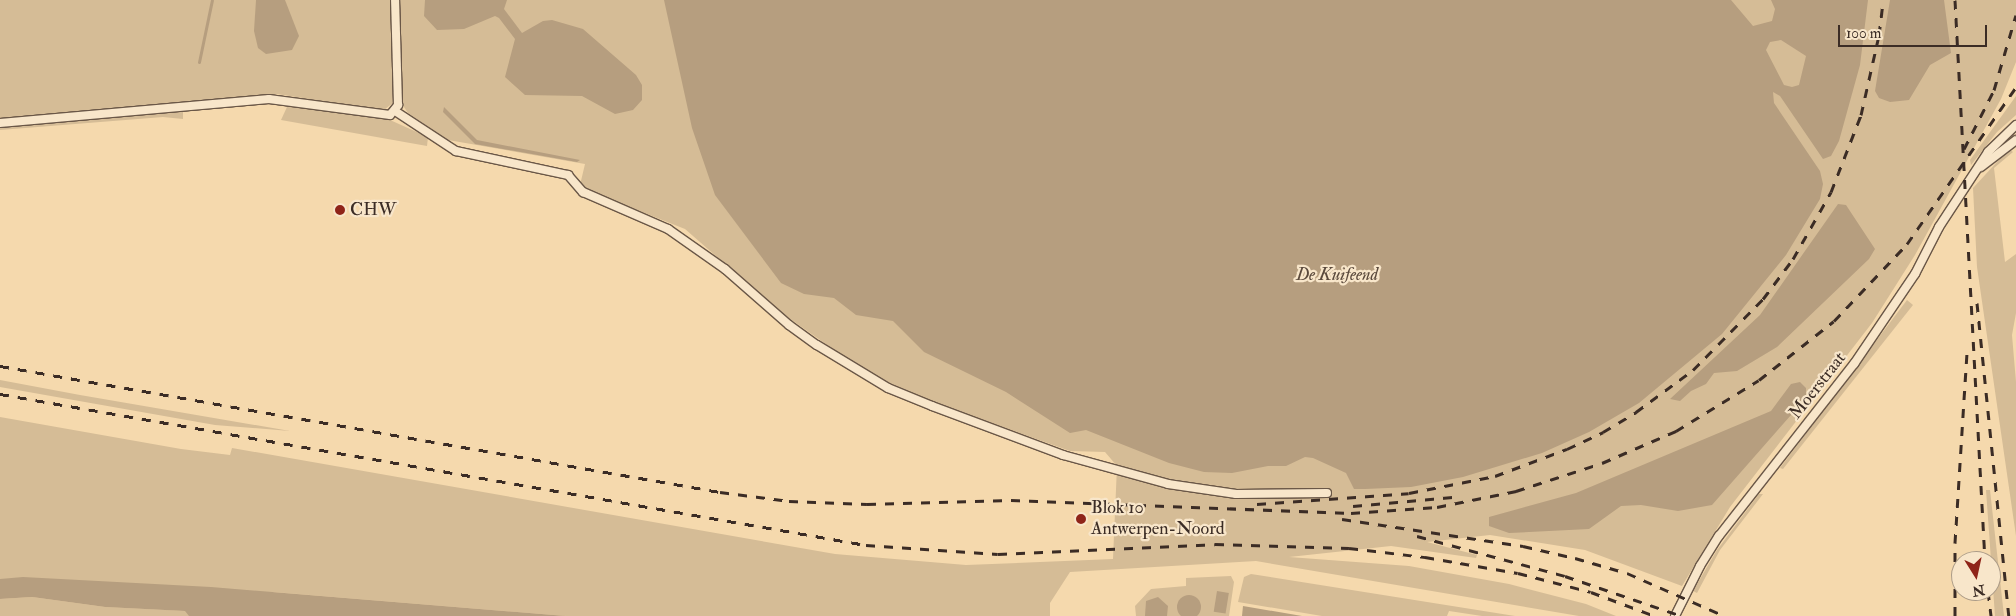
<!DOCTYPE html>
<style>
body{margin:0}
#map{position:relative;width:2016px;height:616px;overflow:hidden;background:#f5d9ad;font-family:"IM FELL Double Pica",serif}
div>[style]{position:absolute}
.green>*{inset:0;background:#d5bc96}
.water>*{inset:0;background:#b69e7f;transform-origin:0 0}
.round{border-radius:50%}
.stream>*{height:3px;margin:-1.5px;padding:0 1.5px;transform-origin:1.5px;border-radius:1.5px;background:#b69e7f}
.roads{filter:drop-shadow(1px 0 #6a5747) drop-shadow(-1px 0 #6a5747) drop-shadow(0 1px #6a5747) drop-shadow(0 -1px #6a5747)}
.minor>*{height:8px;margin:-4px;padding:0 4px;transform-origin:4px;border-radius:4px;background:#f8e6ca}
.rail>*{height:3px;margin-top:-1.5px;transform-origin:0;background:repeating-linear-gradient(90deg,#3b2c25 0 9px,transparent 0 18px)}
.dots>*{width:14px;height:14px;translate:-50% -50%;box-sizing:border-box;border:2px solid #f8e6ca;border-radius:50%}
span{translate:-50% -50%;white-space:nowrap;text-align:center;line-height:1.15;-webkit-text-stroke:4.5px #f8e6ca;paint-order:stroke}
.poi-label{font-size:18px;color:#3b2c25}
.left{translate:0 -50%;text-align:left}
.park-label{font-size:18px;color:#5a493c;font-style:italic}
.street-label{font-size:18px;color:#3b2c25}
.north{position:absolute;left:1951px;top:551px;width:50px;height:50px;box-sizing:border-box;background:#f8e6ca;border:1px solid #ac9c88;border-radius:50%;rotate:170deg;font-size:14px;font-weight:700;line-height:20px;text-align:center;color:#3b2c25}
.north::after{content:'';display:block;margin:auto;width:18px;height:22px;background:#8f2418;clip-path:polygon(50% 0,100% 100%,50% 72%,0 100%)}
.scale{position:absolute;left:1838px;top:25px;width:149px;height:22px;box-sizing:border-box;border:2px solid #3b2c25;border-top:0;padding-left:6px;font-size:15px;line-height:18px;white-space:nowrap;color:#3b2c25;-webkit-text-stroke:4px #f8e6ca;paint-order:stroke}
</style>
<div id="map">
<div class="green">
<div style="clip-path:polygon(0 0,2016px 0,2016px 62px,2001px 99px,1915px 255px,1872px 323px,1730px 507px,1682px 586px,1585px 550px,1490px 535px,1427px 542px,1477px 555px,1476px 558px,1391px 546px,1289px 557px,1409px 566px,1509px 584px,1586px 604px,1616px 616px,1579px 616px,1256px 561px,1070px 572px,1050px 603px,1050px 616px,566px 616px,273px 592px,271px 616px,0 616px,0 599px,32px 597px,105px 607px,207px 612px,0 587px,0 417px,181px 449px,230px 455px,232px 448px,835px 554px,966px 565px,1113px 559px,1117px 466px,1105px 452px,1070px 451px,936px 403px,867px 373px,779px 311px,685px 229px,584px 189px,580px 185px,585px 164px,448px 140px,408px 113px,402px 104px,394px 102px,384px 110px,378px 110px,277px 94px,0 119px)"></div>
<div style="clip-path:polygon(2016px 96px,2016px 115px,1997px 132px,1971px 165px,1970px 160px)"></div>
<div style="clip-path:polygon(300px 105px,390px 120px,428px 137px,427px 146px,281px 120px,287px 107px)"></div>
<div style="clip-path:polygon(183px 110px,183px 119px,163px 117px,0 130px,0 126px)"></div>
<div style="clip-path:polygon(2009px 149px,2013px 152px,1994px 168px,2005px 262px,2016px 254px,2016px 313px,2012px 335px,2016px 382px,2016px 536px,1977px 267px,1973px 188px)"></div>
<div style="clip-path:polygon(1907px 300px,1913px 305px,1783px 469px,1780px 468px)"></div>
<div style="clip-path:polygon(0 380px,80px 395px,290px 431px,215px 425px,0 387px)"></div>
<div style="clip-path:polygon(1986px 490px,1990px 490px,2004px 616px,1995px 616px)"></div>
<div style="clip-path:polygon(1759px 494px,1763px 494px,1720px 550px,1697px 593px,1693px 591px,1717px 550px)"></div>
<div style="clip-path:polygon(1251px 574px,1515px 616px,1482px 616px,1449px 611px,1447px 616px,1322px 616px,1238px 602px,1244px 577px)"></div>
<div style="clip-path:polygon(1231px 576px,1234px 582px,1229px 616px,1136px 616px,1135px 606px,1151px 589px,1186px 586px,1186px 578px)"></div>
</div>
<div class="water">
<div style="clip-path:polygon(256px 0,285px 0,299px 36px,292px 50px,266px 54px,258px 48px,254px 31px)"></div>
<div style="clip-path:polygon(425px 0,507px 0,504px 9px,522px 33px,543px 21px,552px 20px,583px 29px,636px 75px,642px 85px,642px 100px,633px 110px,615px 114px,582px 96px,525px 95px,505px 77px,515px 39px,499px 18px,495px 16px,464px 29px,437px 30px,424px 16px)"></div>
<div style="clip-path:polygon(evenodd,664px 0,1731px 0,1753px 26px,1772px 21px,1775px 9px,1771px 0,1868px 0,1860px 65px,1839px 141px,1831px 156px,1823px 159px,1780px 96px,1773px 92px,1774px 103px,1820px 171px,1823px 184px,1820px 199px,1786px 255px,1722px 334px,1639px 403px,1589px 432px,1542px 453px,1463px 477px,1411px 487px,1365px 489px,1354px 489px,1346px 473px,1313px 458px,1305px 457px,1286px 466px,1268px 466px,1232px 473px,1204px 472px,1169px 463px,1086px 430px,1070px 433px,1006px 392px,924px 352px,893px 321px,856px 315px,834px 298px,804px 294px,781px 283px,715px 195px,692px 128px,664px 0,1781px 40px,1806px 56px,1799px 85px,1792px 87px,1784px 85px,1766px 50px,1770px 42px,1781px 40px)"></div>
<div style="clip-path:polygon(1890px 0,1944px 0,1951px 53px,1930px 65px,1909px 100px,1890px 102px,1879px 98px,1875px 91px)"></div>
<div style="clip-path:polygon(444px 107px,477px 140px,580px 160px,577px 162px,475px 144px,443px 112px)"></div>
<div style="clip-path:polygon(1838px 204px,1846px 205px,1875px 249px,1869px 259px,1777px 347px,1737px 371px,1714px 373px,1706px 384px,1691px 391px,1680px 401px,1670px 399px,1760px 315px)"></div>
<div style="clip-path:polygon(1800px 382px,1806px 388px,1806px 398px,1712px 505px,1678px 511px,1641px 505px,1621px 506px,1589px 529px,1509px 533px,1489px 526px,1489px 517px,1576px 493px,1771px 411px,1791px 384px)"></div>
<div style="clip-path:polygon(23px 577px,211px 587px,566px 616px,189px 616px,185px 611px,105px 607px,32px 597px,0 599px,0 579px)"></div>
<div style="left:1217px;top:591px;width:12px;height:21px;rotate:9deg"></div>
<div class="round" style="left:1177px;top:595px;width:24px;height:24px"></div>
<div style="clip-path:polygon(1158px 597px,1168px 606px,1167px 616px,1145px 616px,1146px 601px)"></div>
<div style="clip-path:polygon(1243px 606px,1302px 616px,1242px 616px)"></div>
</div>
<div class="stream">
<div style="left:199px;top:62px;width:63px;rotate:-78.2deg"></div>
</div>
<div class="roads">
<div class="minor">
<div style="left:395px;top:111px;width:73px;rotate:33.3deg"></div>
<div style="left:456px;top:151px;width:115px;rotate:12.1deg"></div>
<div style="left:568px;top:175px;width:23px;rotate:49deg"></div>
<div style="left:583px;top:192px;width:93px;rotate:23.5deg"></div>
<div style="left:668px;top:229px;width:70px;rotate:35.1deg"></div>
<div style="left:725px;top:269px;width:85px;rotate:41.2deg"></div>
<div style="left:789px;top:325px;width:34px;rotate:36deg"></div>
<div style="left:817px;top:345px;width:83px;rotate:31.2deg"></div>
<div style="left:888px;top:388px;width:48px;rotate:22.2deg"></div>
<div style="left:932px;top:406px;width:140px;rotate:20.5deg"></div>
<div style="left:1063px;top:455px;width:109px;rotate:15.4deg"></div>
<div style="left:1168px;top:484px;width:69px;rotate:8.4deg"></div>
<div style="left:1236px;top:494px;width:91px;rotate:-0.6deg"></div>
<div style="left:0;top:123px;width:270px;rotate:-5.1deg"></div>
<div style="left:269px;top:99px;width:122px;rotate:7.5deg"></div>
<div style="left:390px;top:115px;width:13px;rotate:-51deg"></div>
<div style="left:398px;top:105px;width:105px;rotate:-91.6deg"></div>
<div style="left:1981px;top:167px;width:44px;rotate:-37.6deg"></div>
<div style="left:1675px;top:616px;width:56px;rotate:-63.4deg"></div>
<div style="left:1700px;top:566px;width:36px;rotate:-58deg"></div>
<div style="left:1719px;top:536px;width:219px;rotate:-51.9deg"></div>
<div style="left:1854px;top:364px;width:109px;rotate:-55.9deg"></div>
<div style="left:1915px;top:274px;width:53px;rotate:-62.9deg"></div>
<div style="left:1939px;top:227px;width:90px;rotate:-56.8deg"></div>
<div style="left:1988px;top:152px;width:39px;rotate:-44deg"></div>
</div>
</div>
<div class="rail">
<div style="left:1955px;top:0;width:562px;rotate:86.94deg"></div>
<div style="left:1964px;top:149px;width:66px;rotate:-63deg"></div>
<div style="left:1994px;top:90px;width:78px;rotate:-73.7deg"></div>
<div style="left:1977px;top:303px;width:315px;rotate:84.2deg"></div>
<div style="left:0;top:366px;width:731px;rotate:9.93deg"></div>
<div style="left:720px;top:492px;width:70px;rotate:7.4deg"></div>
<div style="left:789px;top:501px;width:78px;rotate:2.2deg"></div>
<div style="left:867px;top:504px;width:144px;rotate:-1.6deg"></div>
<div style="left:1011px;top:500px;width:340px;rotate:2.2deg"></div>
<div style="left:1351px;top:513px;width:86px;rotate:-4deg"></div>
<div style="left:1437px;top:507px;width:81px;rotate:-11.4deg"></div>
<div style="left:1516px;top:491px;width:90px;rotate:-18deg"></div>
<div style="left:1602px;top:463px;width:81px;rotate:-23.4deg"></div>
<div style="left:1676px;top:431px;width:97px;rotate:-31.6deg"></div>
<div style="left:1759px;top:380px;width:95px;rotate:-38.2deg"></div>
<div style="left:1834px;top:321px;width:106px;rotate:-46.5deg"></div>
<div style="left:1907px;top:244px;width:191px;rotate:-55.2deg"></div>
<div style="left:0;top:394px;width:879px;rotate:9.89deg"></div>
<div style="left:866px;top:545px;width:132px;rotate:3.9deg"></div>
<div style="left:998px;top:554px;width:217px;rotate:-2.6deg"></div>
<div style="left:1215px;top:544px;width:134px;rotate:1.7deg"></div>
<div style="left:1349px;top:548px;width:77px;rotate:6.8deg"></div>
<div style="left:1425px;top:557px;width:94px;rotate:9.8deg"></div>
<div style="left:1518px;top:573px;width:75px;rotate:14.6deg"></div>
<div style="left:1591px;top:592px;width:68px;rotate:20.6deg"></div>
<div style="left:1257px;top:504px;width:152px;rotate:-4.1deg"></div>
<div style="left:1409px;top:493px;width:88px;rotate:-11.2deg"></div>
<div style="left:1495px;top:476px;width:77px;rotate:-20.6deg"></div>
<div style="left:1567px;top:449px;width:40px;rotate:-25deg"></div>
<div style="left:1603px;top:432px;width:39px;rotate:-31deg"></div>
<div style="left:1636px;top:412px;width:71px;rotate:-36.4deg"></div>
<div style="left:1693px;top:370px;width:100px;rotate:-45.4deg"></div>
<div style="left:1763px;top:299px;width:50px;rotate:-53.1deg"></div>
<div style="left:1793px;top:259px;width:77px;rotate:-60.4deg"></div>
<div style="left:1831px;top:192px;width:83px;rotate:-68.7deg"></div>
<div style="left:1861px;top:115px;width:82px;rotate:-77.3deg"></div>
<div style="left:1879px;top:35px;width:35px;rotate:-83deg"></div>
<div style="left:1353px;top:506px;width:100px;rotate:-5.1deg"></div>
<div style="left:1342px;top:519px;width:183px;rotate:8.5deg"></div>
<div style="left:1523px;top:546px;width:53px;rotate:13deg"></div>
<div style="left:1575px;top:558px;width:54px;rotate:16.1deg"></div>
<div style="left:1627px;top:573px;width:107px;rotate:23.7deg"></div>
<div style="left:1417px;top:536px;width:153px;rotate:15.1deg"></div>
<div style="left:1565px;top:576px;width:124px;rotate:18.9deg"></div>
<div style="left:1988px;top:591px;width:25px;rotate:83deg"></div>
<div style="left:1955px;top:616px;width:73px;rotate:-90deg"></div>
<div style="left:1955px;top:543px;width:190px;rotate:-86.4deg"></div>
</div>
<div class="dots">
<div style="left:340px;top:210px;background:#8f2418"></div>
<div style="left:1081px;top:519px;background:#8f2418"></div>
</div>
<div class="poi-label">
<span class="left" style="left:350px;top:210px">CHW</span>
<span class="left" style="left:1091px;top:519px">Blok 10<br>Antwerpen-Noord</span>
</div>
<div class="park-label">
<span style="left:1337px;top:275px">De Kuifeend</span>
</div>
<div class="street-label">
<span style="left:1818px;top:386px;rotate:-52deg">Moerstraat</span>
</div>
<div class="north">N</div>
<div class="scale">100 m</div>
</div>
